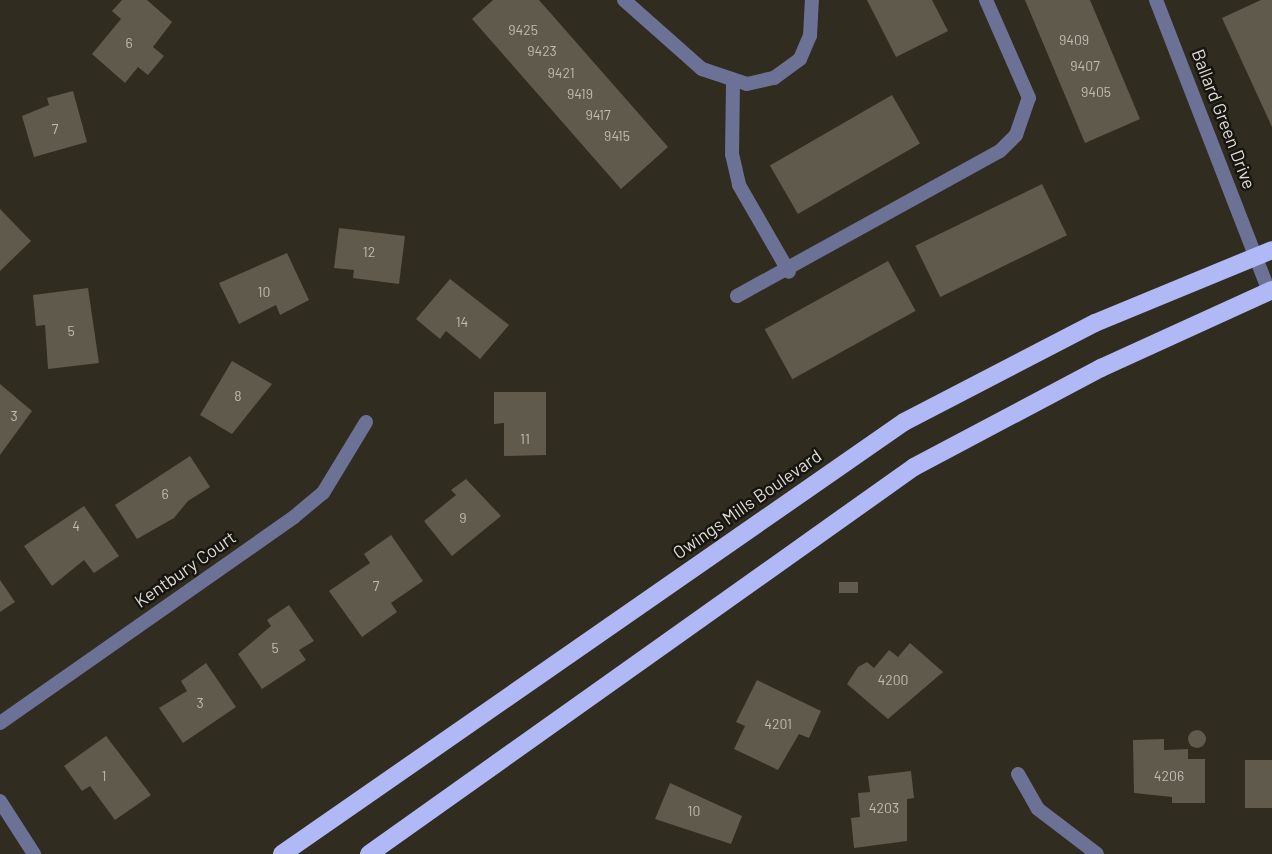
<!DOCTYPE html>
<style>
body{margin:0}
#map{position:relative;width:1272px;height:854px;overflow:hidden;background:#302c20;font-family:Barlow,sans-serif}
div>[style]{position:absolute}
.building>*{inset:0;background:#5f5a4c;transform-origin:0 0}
.round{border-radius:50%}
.lane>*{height:14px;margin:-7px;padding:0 7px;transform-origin:7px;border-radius:7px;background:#6c7296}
.street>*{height:14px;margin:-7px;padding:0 7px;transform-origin:7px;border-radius:7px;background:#6c7296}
.primary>*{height:18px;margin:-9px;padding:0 9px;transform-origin:9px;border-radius:9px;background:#b0b9f5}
span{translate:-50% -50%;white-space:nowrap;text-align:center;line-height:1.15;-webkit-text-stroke:5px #17150f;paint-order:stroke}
.number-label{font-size:14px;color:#bfbcb3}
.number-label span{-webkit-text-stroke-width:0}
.street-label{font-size:18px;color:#dfdcd5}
</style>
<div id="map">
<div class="building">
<div style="clip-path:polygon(122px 0,147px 0,172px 22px,153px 47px,164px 56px,148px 75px,138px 67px,125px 83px,92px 54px,121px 19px,112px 11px)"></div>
<div style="clip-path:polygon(493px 0,539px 0,668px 147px,621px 189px,472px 19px)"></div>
<div style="clip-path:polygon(867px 0,932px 0,948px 31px,896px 57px)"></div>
<div style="clip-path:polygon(1025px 0,1090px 0,1140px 119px,1085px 143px)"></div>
<div style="clip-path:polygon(1261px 0,1272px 0,1272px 127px,1222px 18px)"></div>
<div style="clip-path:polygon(73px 91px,87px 142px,34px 157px,22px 116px,49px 105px,47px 98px)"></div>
<div style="left:892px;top:95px;width:56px;height:141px;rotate:60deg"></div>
<div style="left:1042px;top:184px;width:57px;height:141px;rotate:64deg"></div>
<div style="clip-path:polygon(0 209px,31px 241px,0 271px)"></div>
<div style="clip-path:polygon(339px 228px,405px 236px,399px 284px,353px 278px,354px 270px,334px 268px)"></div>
<div style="clip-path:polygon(287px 253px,309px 300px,280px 315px,276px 305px,239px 324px,219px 283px)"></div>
<div style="left:888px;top:261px;width:57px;height:141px;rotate:61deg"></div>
<div style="clip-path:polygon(450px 279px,509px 325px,480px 359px,446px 331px,440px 339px,416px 319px)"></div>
<div style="clip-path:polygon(88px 288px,99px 363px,48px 369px,45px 325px,36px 326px,33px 295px)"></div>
<div style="clip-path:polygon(232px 361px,272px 384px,232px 434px,200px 415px)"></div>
<div style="clip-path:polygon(0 384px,32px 411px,0 455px)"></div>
<div style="clip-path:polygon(494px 392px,546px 392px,546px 455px,504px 456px,504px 423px,494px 424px)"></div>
<div style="clip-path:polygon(190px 456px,210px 487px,188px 501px,174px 518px,137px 539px,115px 505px)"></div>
<div style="clip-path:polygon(466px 479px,501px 516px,452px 556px,424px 521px,456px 495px,451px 490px)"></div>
<div style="clip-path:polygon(84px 506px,119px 556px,94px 573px,84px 560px,52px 586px,24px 546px)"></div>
<div style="clip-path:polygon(391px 535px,423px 581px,391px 603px,397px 612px,362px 637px,329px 591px,370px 563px,364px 554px)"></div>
<div style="clip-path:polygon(0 580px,15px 602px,0 612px)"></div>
<div style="left:839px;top:582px;width:19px;height:11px"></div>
<div style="clip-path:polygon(289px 605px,314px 641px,299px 650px,306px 660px,262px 689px,238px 654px,271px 626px,267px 620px)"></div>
<div style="clip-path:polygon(910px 643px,943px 672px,888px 719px,847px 684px,858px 667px,867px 662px,874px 668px,889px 650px,898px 657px)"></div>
<div style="clip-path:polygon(206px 663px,236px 707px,183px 743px,159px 708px,187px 691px,181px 681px)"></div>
<div style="clip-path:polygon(757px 680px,821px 711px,809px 738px,799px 734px,778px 770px,734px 749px,745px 726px,736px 722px)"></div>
<div class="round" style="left:1188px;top:730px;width:18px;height:18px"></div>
<div style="clip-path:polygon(106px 736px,151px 795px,115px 820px,90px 786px,82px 791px,64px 766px)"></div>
<div style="clip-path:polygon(1164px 739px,1164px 750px,1188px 749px,1188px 759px,1205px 759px,1205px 803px,1172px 803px,1172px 797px,1134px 793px,1133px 740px)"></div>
<div style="left:1245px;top:760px;width:27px;height:48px"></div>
<div style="clip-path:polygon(911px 771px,914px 798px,907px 799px,907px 841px,854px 848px,851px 818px,860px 817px,858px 793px,870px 792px,868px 776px)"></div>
<div style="clip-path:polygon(670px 783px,742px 816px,731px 844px,655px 819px)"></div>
</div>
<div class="lane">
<div style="left:733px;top:83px;width:71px;rotate:90.8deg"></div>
<div style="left:732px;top:154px;width:32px;rotate:77deg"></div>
<div style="left:739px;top:185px;width:100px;rotate:60.1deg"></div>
<div style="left:737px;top:296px;width:300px;rotate:-28.9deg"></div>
<div style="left:1000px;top:151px;width:23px;rotate:-45deg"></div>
<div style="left:1016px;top:135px;width:39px;rotate:-71deg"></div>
<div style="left:1029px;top:98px;width:107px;rotate:-113.7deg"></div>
</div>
<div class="street">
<div style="left:624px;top:0;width:104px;rotate:41.5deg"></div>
<div style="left:702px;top:69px;width:47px;rotate:18.4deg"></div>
<div style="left:747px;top:84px;width:28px;rotate:-13deg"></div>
<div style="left:774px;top:78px;width:32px;rotate:-36deg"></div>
<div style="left:800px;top:59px;width:25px;rotate:-67deg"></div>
<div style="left:810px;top:36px;width:36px;rotate:-87deg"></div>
<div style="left:1156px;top:0;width:312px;rotate:68.8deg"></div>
<div style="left:0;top:723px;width:359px;rotate:-35deg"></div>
<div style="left:294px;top:517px;width:38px;rotate:-40deg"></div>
<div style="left:323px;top:493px;width:83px;rotate:-58.8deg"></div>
<div style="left:1018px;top:774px;width:40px;rotate:60.3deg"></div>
<div style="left:1038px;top:809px;width:74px;rotate:37.3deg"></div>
<div style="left:0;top:801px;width:63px;rotate:57.3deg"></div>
</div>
<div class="primary">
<div style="left:282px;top:854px;width:757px;rotate:-34.78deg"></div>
<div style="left:904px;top:422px;width:215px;rotate:-27.4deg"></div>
<div style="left:1095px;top:323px;width:191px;rotate:-22.4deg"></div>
<div style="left:369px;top:854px;width:668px;rotate:-35.38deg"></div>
<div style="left:914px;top:467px;width:212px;rotate:-27.9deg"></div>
<div style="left:1101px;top:368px;width:188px;rotate:-24.5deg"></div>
</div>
<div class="number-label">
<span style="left:523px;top:30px">9425</span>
<span style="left:1074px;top:40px">9409</span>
<span style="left:129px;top:43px">6</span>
<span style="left:542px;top:51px">9423</span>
<span style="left:1085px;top:66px">9407</span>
<span style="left:561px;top:73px">9421</span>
<span style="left:1096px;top:92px">9405</span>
<span style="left:580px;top:94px">9419</span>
<span style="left:598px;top:115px">9417</span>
<span style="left:55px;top:129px">7</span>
<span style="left:617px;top:136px">9415</span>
<span style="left:369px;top:252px">12</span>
<span style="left:264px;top:292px">10</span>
<span style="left:462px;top:322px">14</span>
<span style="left:71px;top:331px">5</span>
<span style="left:238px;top:396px">8</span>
<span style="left:14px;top:416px">3</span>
<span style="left:525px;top:439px">11</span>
<span style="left:165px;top:494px">6</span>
<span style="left:463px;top:518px">9</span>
<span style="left:76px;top:526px">4</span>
<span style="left:376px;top:586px">7</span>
<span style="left:275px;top:648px">5</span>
<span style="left:893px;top:680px">4200</span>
<span style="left:200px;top:703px">3</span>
<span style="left:778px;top:724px">4201</span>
<span style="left:104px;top:776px">1</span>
<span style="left:1169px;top:776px">4206</span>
<span style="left:884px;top:808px">4203</span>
<span style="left:694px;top:811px">10</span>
</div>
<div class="street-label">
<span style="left:1224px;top:119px;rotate:69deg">Ballard Green Drive</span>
<span style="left:747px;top:504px;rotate:-35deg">Owings Mills Boulevard</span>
<span style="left:185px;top:569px;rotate:-35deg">Kentbury Court</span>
</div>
</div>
